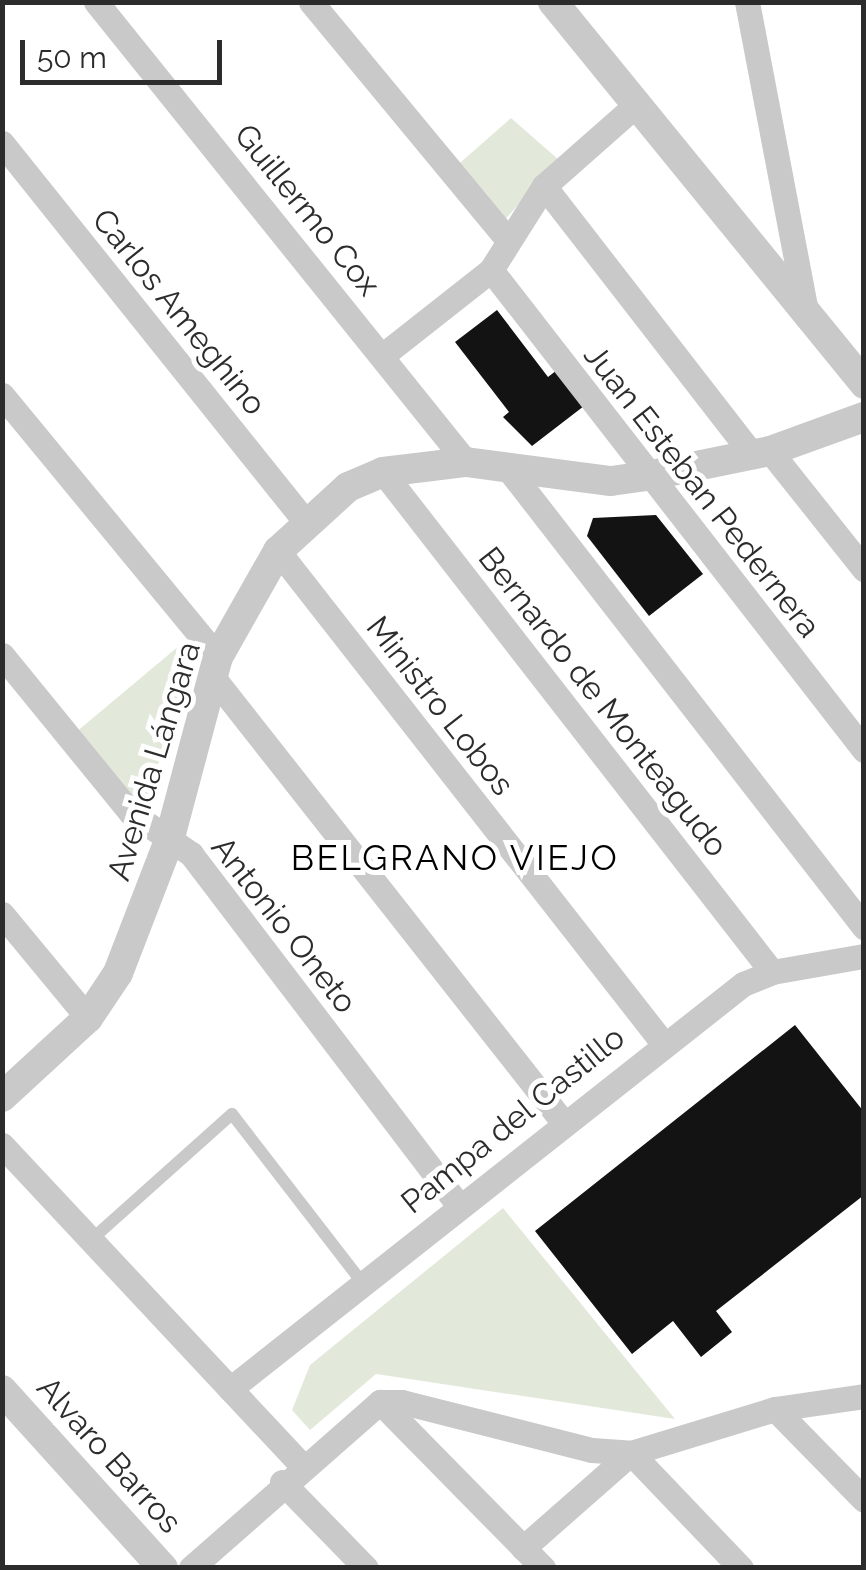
<!DOCTYPE html>
<meta charset="utf-8">
<style>
body{margin:0}
#map{position:relative;width:866px;height:1570px;overflow:hidden;background:#fff;font-family:Raleway,sans-serif}
div>[style]{position:absolute}
.green>*{inset:0;background:#e2e9da}
.building>*{inset:0;background:#131313}
.service>*{height:12px;margin:-6px;padding:0 6px;transform-origin:6px;border-radius:6px;background:#c9c9c9}
.minor>*{height:25px;margin:-12.5px;padding:0 12.5px;transform-origin:12.5px;border-radius:12.5px;background:#c9c9c9}
.tertiary>*{height:30px;margin:-15px;padding:0 15px;transform-origin:15px;border-radius:15px;background:#c9c9c9}
span{translate:-50% -50%;white-space:nowrap;text-align:center;line-height:1.15;-webkit-text-stroke:10px #fff;paint-order:stroke}
.street-label{font-size:32px;color:#2c2c2c}
.neighbourhood-label{font-size:35px;color:#000;letter-spacing:2.5px}
.frame{position:absolute;inset:0;border:5px solid #2c2c2c;pointer-events:none}
.scale{position:absolute;left:20px;top:40px;width:202px;height:45px;box-sizing:border-box;border:5px solid #2c2c2c;border-top:0;padding-left:12px;font-size:30px;line-height:35px;white-space:nowrap;color:#2c2c2c;-webkit-text-stroke:8px #fff;paint-order:stroke}
</style>
<div id="map">
<div class="green">
<div style="clip-path:polygon(511px 118px,559px 160px,501px 224px,453px 169px)"></div>
<div style="clip-path:polygon(186px 640px,193px 654px,143px 812px,75px 733px)"></div>
<div style="clip-path:polygon(503px 1208px,675px 1419px,376px 1374px,310px 1430px,292px 1410px,310px 1365px)"></div>
</div>
<div class="building">
<div style="clip-path:polygon(497px 310px,548px 377px,557px 370px,584px 406px,532px 446px,503px 417px,509px 412px,455px 342px)"></div>
<div style="clip-path:polygon(656px 515px,703px 574px,649px 616px,587px 536px,593px 518px)"></div>
<div style="clip-path:polygon(795px 1025px,864px 1112px,864px 1195px,716px 1311px,732px 1332px,701px 1357px,673px 1321px,632px 1354px,535px 1231px)"></div>
</div>
<div class="service">
<div style="left:91px;top:1240px;width:189px;rotate:-41.8deg"></div>
<div style="left:232px;top:1114px;width:212px;rotate:52.3deg"></div>
</div>
<div class="minor">
<div style="left:96px;top:2px;width:590px;rotate:51.19deg"></div>
<div style="left:311px;top:2px;width:306px;rotate:50.4deg"></div>
<div style="left:747px;top:2px;width:321px;rotate:79.2deg"></div>
<div style="left:2px;top:143px;width:484px;rotate:51.3deg"></div>
<div style="left:544px;top:186px;width:339px;rotate:52.2deg"></div>
<div style="left:491px;top:270px;width:608px;rotate:52.15deg"></div>
<div style="left:383px;top:355px;width:137px;rotate:-38.2deg"></div>
<div style="left:491px;top:270px;width:99px;rotate:-57.8deg"></div>
<div style="left:544px;top:186px;width:123px;rotate:-41.4deg"></div>
<div style="left:2px;top:395px;width:340px;rotate:50.5deg"></div>
<div style="left:770px;top:451px;width:151px;rotate:51.5deg"></div>
<div style="left:506px;top:466px;width:584px;rotate:52.17deg"></div>
<div style="left:383px;top:472px;width:633px;rotate:52.12deg"></div>
<div style="left:278px;top:551px;width:625px;rotate:51.96deg"></div>
<div style="left:2px;top:655px;width:204px;rotate:50.8deg"></div>
<div style="left:131px;top:813px;width:73px;rotate:34.3deg"></div>
<div style="left:191px;top:854px;width:442px;rotate:52.7deg"></div>
<div style="left:212px;top:676px;width:568px;rotate:51.8deg"></div>
<div style="left:2px;top:914px;width:135px;rotate:50.4deg"></div>
<div style="left:2px;top:1145px;width:438px;rotate:46.9deg"></div>
<div style="left:230px;top:1389px;width:654px;rotate:-38.29deg"></div>
<div style="left:743px;top:984px;width:31px;rotate:-22deg"></div>
<div style="left:772px;top:972px;width:93px;rotate:-9.9deg"></div>
<div style="left:380px;top:1402px;width:233px;rotate:45.5deg"></div>
<div style="left:775px;top:1409px;width:127px;rotate:45.6deg"></div>
<div style="left:282px;top:1482px;width:120px;rotate:45.7deg"></div>
<div style="left:523px;top:1548px;width:144px;rotate:-41.3deg"></div>
<div style="left:631px;top:1453px;width:159px;rotate:46.3deg"></div>
<div style="left:191px;top:1568px;width:252px;rotate:-41.3deg"></div>
<div style="left:380px;top:1402px;width:22px"></div>
<div style="left:402px;top:1402px;width:196px;rotate:14.2deg"></div>
<div style="left:592px;top:1450px;width:39px;rotate:4deg"></div>
<div style="left:631px;top:1453px;width:151px;rotate:-17deg"></div>
<div style="left:775px;top:1409px;width:90px;rotate:-8.3deg"></div>
</div>
<div class="tertiary">
<div style="left:553px;top:2px;width:493px;rotate:50.8deg"></div>
<div style="left:2px;top:1097px;width:117px;rotate:-42.6deg"></div>
<div style="left:88px;top:1018px;width:54px;rotate:-56.3deg"></div>
<div style="left:118px;top:973px;width:142px;rotate:-68.9deg"></div>
<div style="left:169px;top:841px;width:190px;rotate:-75.1deg"></div>
<div style="left:218px;top:657px;width:122px;rotate:-60.5deg"></div>
<div style="left:278px;top:551px;width:95px;rotate:-42.4deg"></div>
<div style="left:348px;top:487px;width:38px;rotate:-23deg"></div>
<div style="left:383px;top:472px;width:84px;rotate:-6.9deg"></div>
<div style="left:466px;top:462px;width:146px;rotate:7.5deg"></div>
<div style="left:611px;top:481px;width:36px;rotate:-8deg"></div>
<div style="left:647px;top:476px;width:126px;rotate:-11.5deg"></div>
<div style="left:770px;top:451px;width:100px;rotate:-19.9deg"></div>
<div style="left:2px;top:1390px;width:240px;rotate:47.9deg"></div>
</div>
<div class="street-label">
<span style="left:307px;top:210px;rotate:51deg">Guillermo Cox</span>
<span style="left:179px;top:312px;rotate:51deg">Carlos Ameghino</span>
<span style="left:702px;top:491px;rotate:52deg">Juan Esteban Pedernera</span>
<span style="left:603px;top:702px;rotate:52deg">Bernardo de Monteagudo</span>
<span style="left:440px;top:706px;rotate:52deg">Ministro Lobos</span>
<span style="left:154px;top:761px;rotate:-73deg">Avenida Lángara</span>
<span style="left:284px;top:925px;rotate:52deg">Antonio Oneto</span>
<span style="left:513px;top:1120px;rotate:-39deg">Pampa del Castillo</span>
<span style="left:109px;top:1455px;rotate:48deg">Alvaro Barros</span>
</div>
<div class="neighbourhood-label">
<span style="left:455px;top:858px">BELGRANO VIEJO</span>
</div>
<div class="frame"></div>
<div class="scale">50 m</div>
</div>
